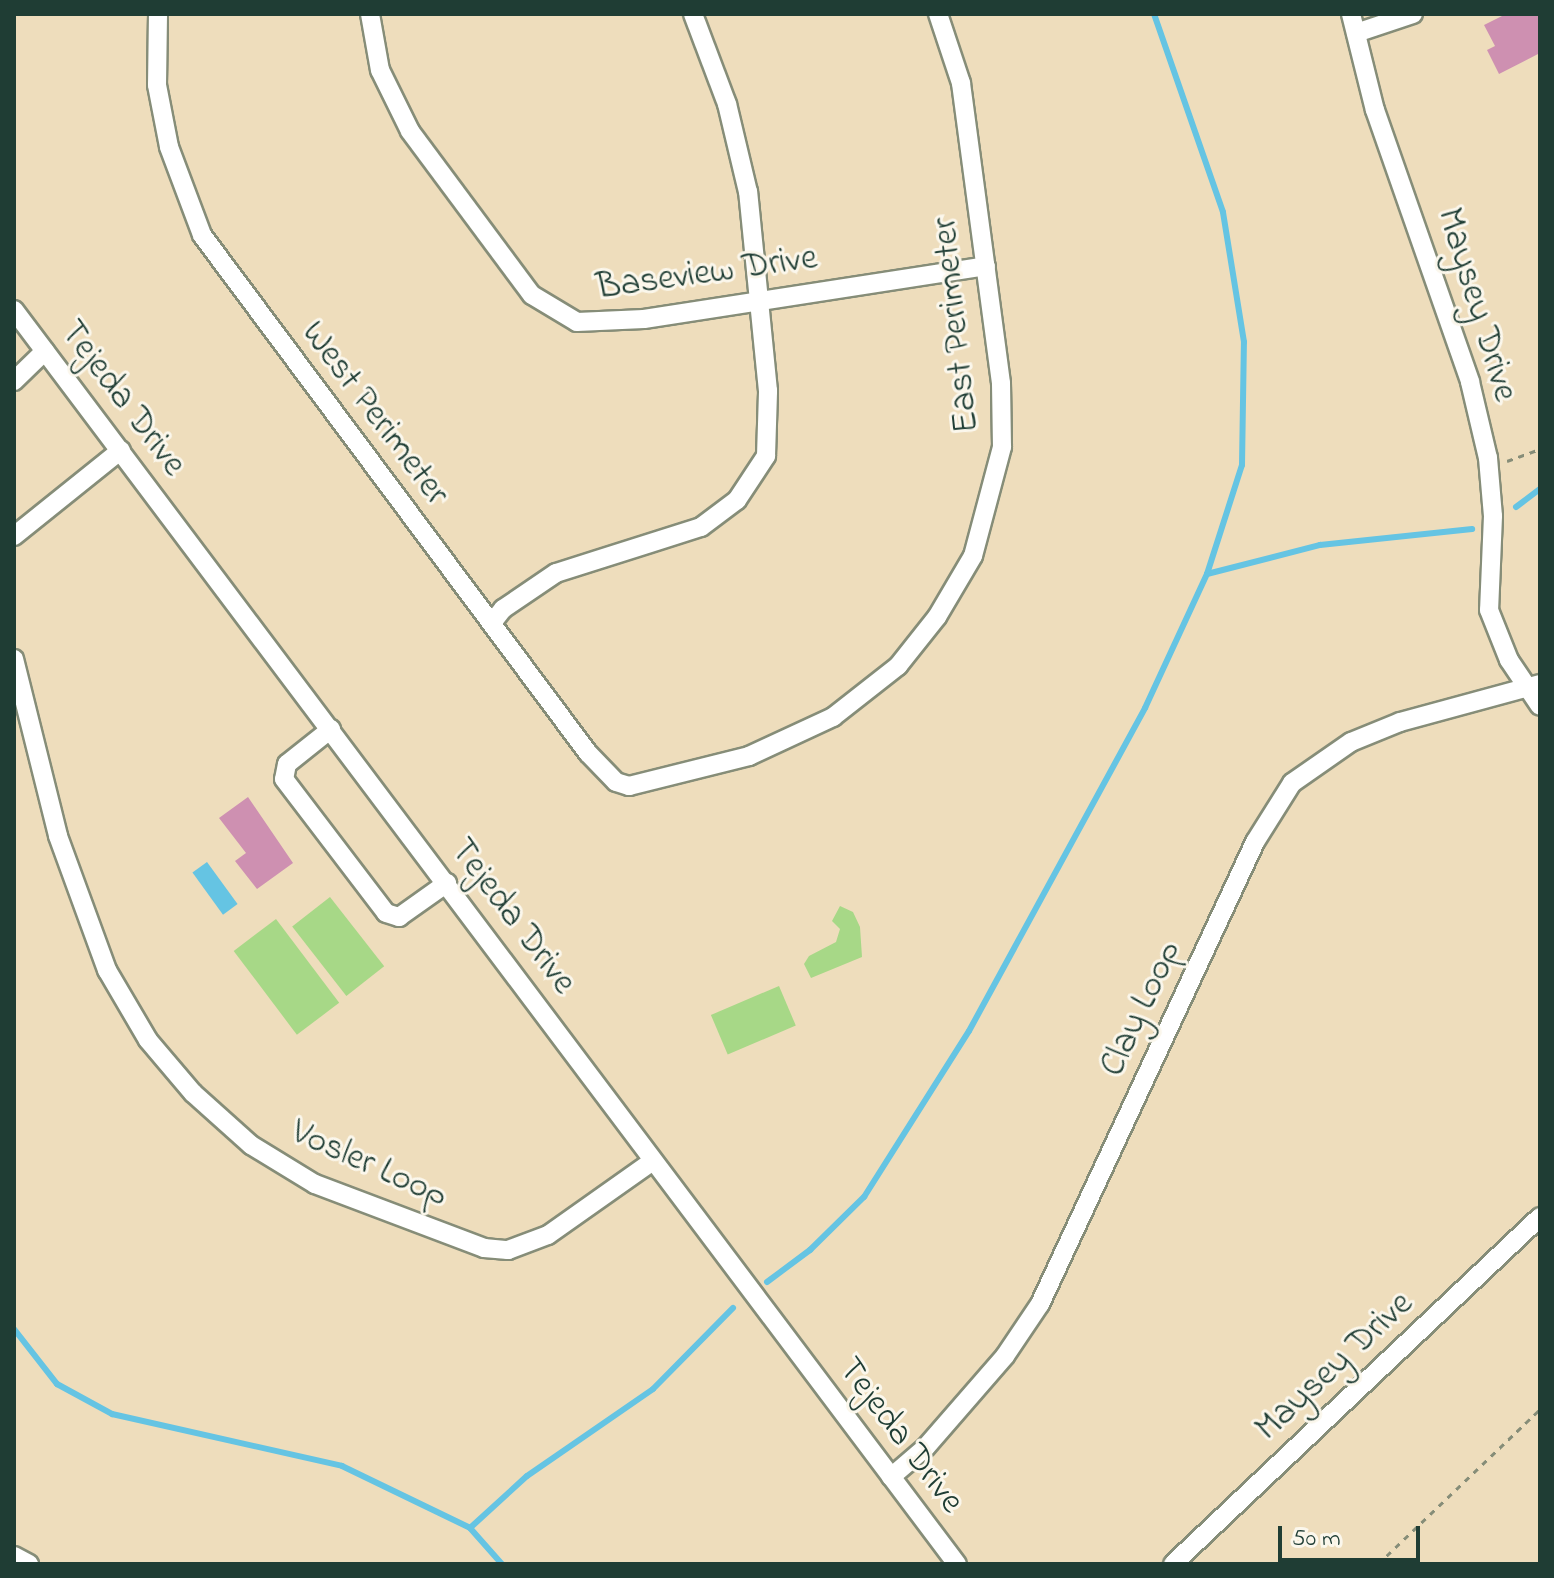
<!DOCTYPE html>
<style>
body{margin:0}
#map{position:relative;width:1554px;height:1578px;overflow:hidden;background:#eeddbc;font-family:"Indie Flower",sans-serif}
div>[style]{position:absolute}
.green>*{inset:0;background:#a7d887;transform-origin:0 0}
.water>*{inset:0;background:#65c4e3;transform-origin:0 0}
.stream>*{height:6px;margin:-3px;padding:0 3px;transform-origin:3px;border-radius:3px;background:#65c4e3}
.building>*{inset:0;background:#ce90b1}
.path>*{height:3px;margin-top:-1.5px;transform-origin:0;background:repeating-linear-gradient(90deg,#868d78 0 6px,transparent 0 12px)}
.roads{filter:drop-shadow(2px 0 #868d78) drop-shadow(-2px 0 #868d78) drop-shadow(0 2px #868d78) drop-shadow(0 -2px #868d78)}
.minor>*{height:18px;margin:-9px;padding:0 9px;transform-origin:9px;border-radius:9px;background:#fff}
span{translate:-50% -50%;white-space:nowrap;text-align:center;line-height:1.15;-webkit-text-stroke:6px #fbf7ec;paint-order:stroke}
.street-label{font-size:36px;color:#1f3d34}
.frame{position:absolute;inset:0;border:16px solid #1f3d34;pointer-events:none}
.scale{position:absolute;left:1278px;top:1526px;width:142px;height:36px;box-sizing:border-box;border:4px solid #1f3d34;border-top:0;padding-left:10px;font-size:24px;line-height:28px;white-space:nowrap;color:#1f3d34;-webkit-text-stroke:6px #fbf7ec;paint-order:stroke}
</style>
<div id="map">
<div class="green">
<div style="left:330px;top:897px;width:88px;height:48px;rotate:52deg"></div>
<div style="clip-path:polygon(840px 906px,853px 912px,860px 927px,862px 957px,811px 978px,804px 964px,809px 956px,836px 942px,840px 929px,832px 921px)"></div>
<div style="left:276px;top:919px;width:105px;height:53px;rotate:53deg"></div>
<div style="left:779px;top:986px;width:43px;height:74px;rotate:67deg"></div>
</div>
<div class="water">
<div style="left:207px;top:862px;width:52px;height:18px;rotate:54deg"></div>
</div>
<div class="stream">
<div style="left:1516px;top:507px;width:30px;rotate:-37deg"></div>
<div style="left:1207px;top:574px;width:117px;rotate:-14.4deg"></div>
<div style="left:1320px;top:545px;width:153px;rotate:-6deg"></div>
<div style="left:767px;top:1282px;width:54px;rotate:-36.7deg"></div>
<div style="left:810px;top:1250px;width:76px;rotate:-44.5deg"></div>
<div style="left:864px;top:1197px;width:196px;rotate:-57.7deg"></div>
<div style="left:969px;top:1031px;width:368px;rotate:-61.4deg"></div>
<div style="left:1145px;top:708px;width:148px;rotate:-65.2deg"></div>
<div style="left:1207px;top:574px;width:114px;rotate:-72.2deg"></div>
<div style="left:1242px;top:465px;width:123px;rotate:-89.1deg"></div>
<div style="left:1244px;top:342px;width:132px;rotate:-99.2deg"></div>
<div style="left:1223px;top:212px;width:210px;rotate:-109.2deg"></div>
<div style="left:14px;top:1329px;width:70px;rotate:52deg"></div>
<div style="left:57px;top:1384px;width:63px;rotate:28.6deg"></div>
<div style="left:112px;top:1414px;width:236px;rotate:12.7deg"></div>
<div style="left:342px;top:1466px;width:142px;rotate:25.8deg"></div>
<div style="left:470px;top:1528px;width:48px;rotate:48.4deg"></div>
<div style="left:470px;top:1528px;width:77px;rotate:-42.4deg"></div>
<div style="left:527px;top:1476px;width:153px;rotate:-34.6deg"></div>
<div style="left:653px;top:1389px;width:114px;rotate:-45.4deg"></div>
</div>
<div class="building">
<div style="clip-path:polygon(1506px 14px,1540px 14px,1540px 53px,1499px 74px,1487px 50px,1495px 46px,1484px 25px)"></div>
<div style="clip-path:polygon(248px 797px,293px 863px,257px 889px,235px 861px,246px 853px,219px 818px)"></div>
</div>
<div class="path">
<div style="left:1507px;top:461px;width:35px;rotate:-20deg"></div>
<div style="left:1378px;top:1564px;width:224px;rotate:-43.7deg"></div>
</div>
<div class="roads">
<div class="minor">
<div style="left:158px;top:14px;width:71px;rotate:90.8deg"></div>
<div style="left:157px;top:85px;width:63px;rotate:79deg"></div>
<div style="left:169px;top:147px;width:94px;rotate:69.4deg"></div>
<div style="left:202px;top:235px;width:646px;rotate:53.31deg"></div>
<div style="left:588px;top:753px;width:40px;rotate:46deg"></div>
<div style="left:616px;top:782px;width:14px;rotate:17deg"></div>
<div style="left:629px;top:786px;width:124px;rotate:-14deg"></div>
<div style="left:749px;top:756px;width:93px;rotate:-24.9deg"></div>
<div style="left:833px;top:717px;width:83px;rotate:-38.1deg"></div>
<div style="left:898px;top:666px;width:63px;rotate:-51.5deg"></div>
<div style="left:937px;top:617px;width:71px;rotate:-59.5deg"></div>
<div style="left:973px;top:556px;width:113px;rotate:-75.1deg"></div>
<div style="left:1002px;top:447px;width:64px;rotate:-90.9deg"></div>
<div style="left:1001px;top:383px;width:303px;rotate:-97.6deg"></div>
<div style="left:961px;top:83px;width:73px;rotate:-108.4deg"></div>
<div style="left:370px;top:14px;width:57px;rotate:79.9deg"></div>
<div style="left:380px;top:70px;width:68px;rotate:63.8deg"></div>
<div style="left:410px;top:131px;width:204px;rotate:53.4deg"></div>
<div style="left:532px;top:295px;width:52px;rotate:31deg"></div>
<div style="left:577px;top:322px;width:67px;rotate:-2.6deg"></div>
<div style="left:644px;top:319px;width:346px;rotate:-8.8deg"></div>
<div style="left:1351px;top:14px;width:99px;rotate:76deg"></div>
<div style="left:1375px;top:110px;width:288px;rotate:70.7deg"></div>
<div style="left:1470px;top:382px;width:78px;rotate:76.7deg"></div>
<div style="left:1488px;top:458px;width:58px;rotate:85.1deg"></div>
<div style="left:1493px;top:516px;width:94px;rotate:92.4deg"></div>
<div style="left:1489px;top:610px;width:54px;rotate:68.2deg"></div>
<div style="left:1509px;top:660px;width:55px;rotate:56deg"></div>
<div style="left:1356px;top:33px;width:60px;rotate:-18.4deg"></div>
<div style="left:14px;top:310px;width:1569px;rotate:53.06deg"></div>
<div style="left:14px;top:381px;width:43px;rotate:-44.1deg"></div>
<div style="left:14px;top:536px;width:137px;rotate:-38.8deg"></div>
<div style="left:492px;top:623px;width:18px;rotate:-52deg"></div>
<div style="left:503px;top:609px;width:64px;rotate:-34.2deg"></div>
<div style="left:556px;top:573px;width:152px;rotate:-17.6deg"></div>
<div style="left:701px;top:527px;width:45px;rotate:-36.9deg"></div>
<div style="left:737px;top:500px;width:53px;rotate:-56.6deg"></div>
<div style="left:766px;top:456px;width:65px;rotate:-88.2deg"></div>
<div style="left:768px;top:391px;width:200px;rotate:-95.7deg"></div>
<div style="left:748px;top:192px;width:90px;rotate:-103.4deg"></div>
<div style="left:727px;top:104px;width:96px;rotate:-110.7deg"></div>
<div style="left:14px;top:659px;width:182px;rotate:76deg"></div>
<div style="left:58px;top:836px;width:143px;rotate:69.9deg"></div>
<div style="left:107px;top:970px;width:81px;rotate:59.6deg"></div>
<div style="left:148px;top:1040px;width:70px;rotate:49.7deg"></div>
<div style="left:193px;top:1093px;width:78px;rotate:41.9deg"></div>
<div style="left:251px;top:1145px;width:75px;rotate:31.4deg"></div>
<div style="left:315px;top:1184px;width:181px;rotate:20.7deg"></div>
<div style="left:484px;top:1248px;width:24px;rotate:5deg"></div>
<div style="left:508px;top:1250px;width:43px;rotate:-20.6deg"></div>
<div style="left:548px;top:1235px;width:128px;rotate:-35.2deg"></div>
<div style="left:331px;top:729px;width:56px;rotate:141.5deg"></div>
<div style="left:287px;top:764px;width:15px;rotate:101deg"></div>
<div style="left:284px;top:779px;width:168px;rotate:52.7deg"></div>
<div style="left:386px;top:913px;width:14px;rotate:17deg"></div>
<div style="left:399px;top:917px;width:59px;rotate:-35.3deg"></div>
<div style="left:891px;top:1477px;width:46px;rotate:-40.6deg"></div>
<div style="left:926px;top:1447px;width:121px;rotate:-49deg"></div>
<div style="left:1005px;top:1356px;width:63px;rotate:-56.1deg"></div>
<div style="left:1040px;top:1304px;width:510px;rotate:-65.04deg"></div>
<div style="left:1255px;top:842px;width:70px;rotate:-57.9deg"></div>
<div style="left:1292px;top:783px;width:72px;rotate:-34.8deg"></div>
<div style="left:1351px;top:742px;width:53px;rotate:-22.2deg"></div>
<div style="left:1400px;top:722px;width:145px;rotate:-15.2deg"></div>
<div style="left:14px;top:1556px;width:17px;rotate:28deg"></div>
<div style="left:1173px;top:1564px;width:505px;rotate:-43.4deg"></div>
</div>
</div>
<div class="street-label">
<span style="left:707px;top:274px;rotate:-8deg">Baseview Drive</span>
<span style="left:1476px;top:305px;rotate:73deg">Maysey Drive</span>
<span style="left:957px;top:325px;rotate:-96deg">East Perimeter</span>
<span style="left:122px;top:399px;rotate:53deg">Tejeda Drive</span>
<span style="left:374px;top:414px;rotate:53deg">West Perimeter</span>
<span style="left:512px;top:917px;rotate:53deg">Tejeda Drive</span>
<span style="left:1142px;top:1009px;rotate:-65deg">Clay Loop</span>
<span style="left:369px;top:1165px;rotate:24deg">Vosler Loop</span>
<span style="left:1335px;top:1367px;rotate:-43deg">Maysey Drive</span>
<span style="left:900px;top:1436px;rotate:53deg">Tejeda Drive</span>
</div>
<div class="frame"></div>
<div class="scale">50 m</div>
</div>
